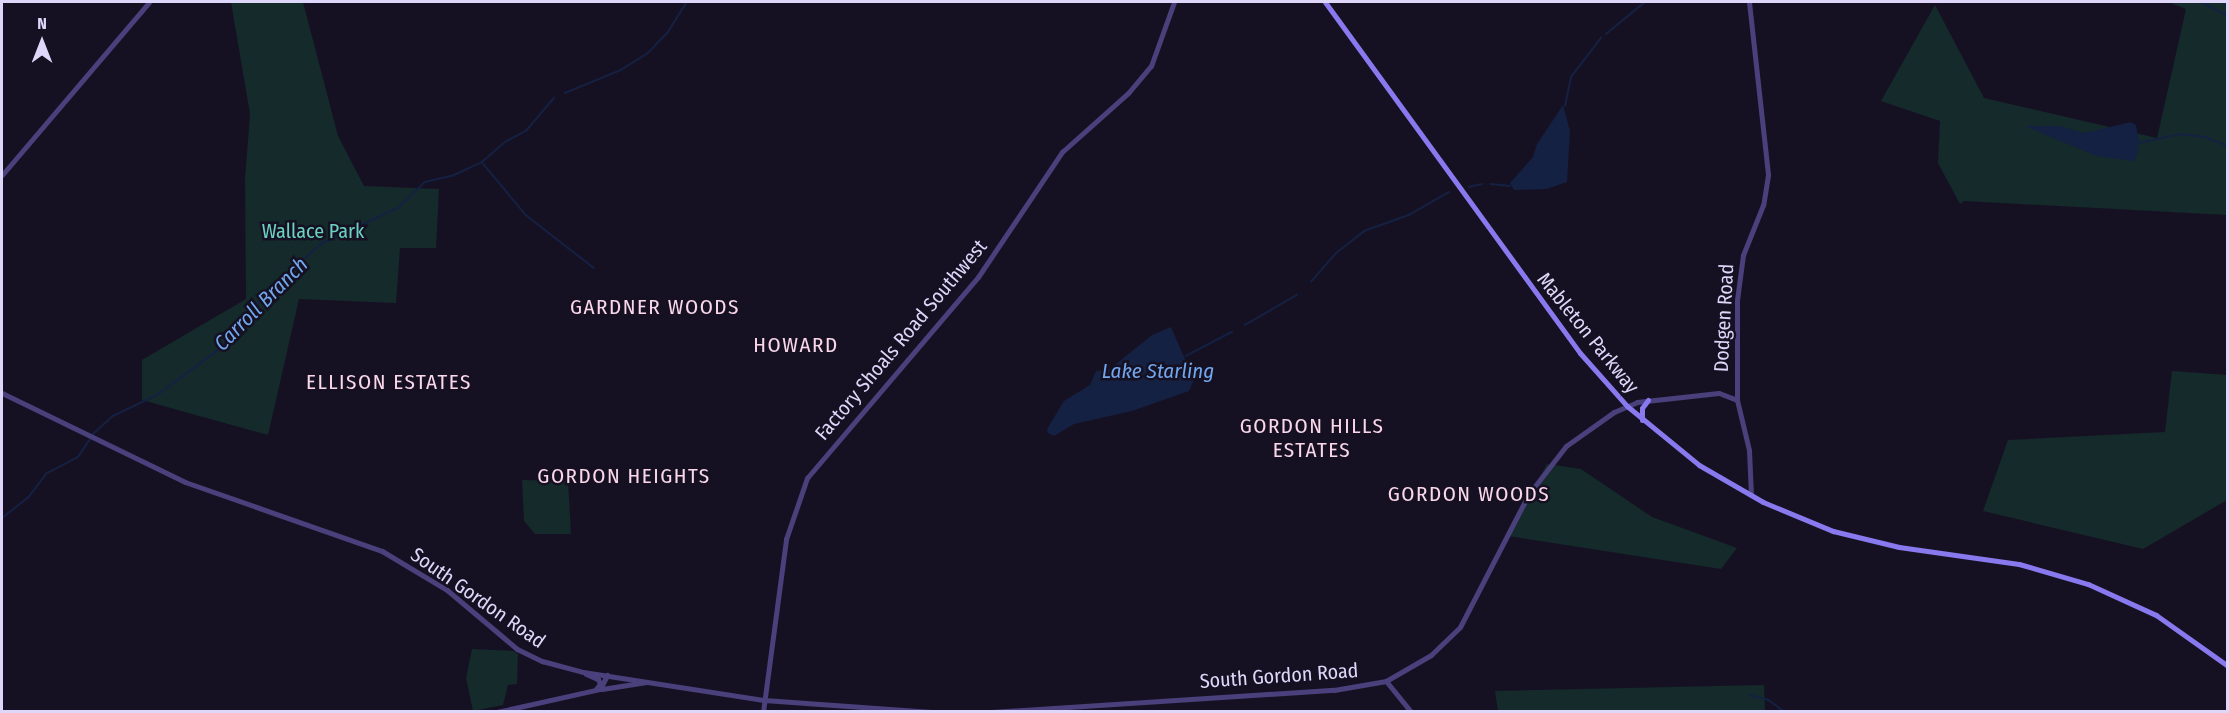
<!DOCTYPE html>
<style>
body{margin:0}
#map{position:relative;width:2229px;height:713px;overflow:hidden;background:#161122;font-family:"Fira Sans Condensed",sans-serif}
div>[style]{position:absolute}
.green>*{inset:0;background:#142a2b}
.water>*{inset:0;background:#142143}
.stream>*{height:1.5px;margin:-0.75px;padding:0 0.75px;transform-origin:0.75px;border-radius:0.75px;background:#142143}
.tertiary>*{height:5px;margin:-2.5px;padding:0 2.5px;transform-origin:2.5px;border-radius:2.5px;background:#4a417c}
.secondary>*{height:5px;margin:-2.5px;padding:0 2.5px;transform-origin:2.5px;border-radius:2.5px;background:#8879ef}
span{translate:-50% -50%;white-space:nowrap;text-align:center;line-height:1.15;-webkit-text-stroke:5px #161122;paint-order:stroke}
.park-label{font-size:20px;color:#6bd2c3}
.street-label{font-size:20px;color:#ded7fa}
.water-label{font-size:21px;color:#71a7ee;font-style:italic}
.neighbourhood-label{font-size:21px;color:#fad8ea;letter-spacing:1.5px}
.frame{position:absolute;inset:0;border:3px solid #ded7fa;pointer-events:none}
.north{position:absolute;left:12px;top:12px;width:60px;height:60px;-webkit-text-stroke:4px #161122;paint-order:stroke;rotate:0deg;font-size:16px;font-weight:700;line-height:24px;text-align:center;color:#ded7fa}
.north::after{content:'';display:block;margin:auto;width:21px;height:27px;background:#ded7fa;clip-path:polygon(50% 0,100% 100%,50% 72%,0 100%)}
</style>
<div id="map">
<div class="green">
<div style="clip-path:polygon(231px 2px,303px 2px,338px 136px,364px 186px,439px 189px,436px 248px,400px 248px,396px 303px,299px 299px,268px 435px,142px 400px,142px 360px,246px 299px,245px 179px,250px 114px)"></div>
<div style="clip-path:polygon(2168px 2px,2227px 2px,2227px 215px,1964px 201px,1960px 204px,1938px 163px,1940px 121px,1881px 101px,1935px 5px,1984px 98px,2157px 138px,2186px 9px)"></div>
<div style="clip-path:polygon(2172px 371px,2227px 375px,2227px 500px,2143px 549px,1983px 511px,2008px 440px,2165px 432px)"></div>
<div style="clip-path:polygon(1547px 464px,1581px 469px,1652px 517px,1737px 548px,1721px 569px,1508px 536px)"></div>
<div style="clip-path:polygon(522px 480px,568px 481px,571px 534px,535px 534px,524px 521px)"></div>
<div style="clip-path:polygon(472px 649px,513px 651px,518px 654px,517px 684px,508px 685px,503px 705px,473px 711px,466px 678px)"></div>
<div style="clip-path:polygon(1764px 685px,1765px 712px,1498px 711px,1495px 691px)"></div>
</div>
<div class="water">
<div style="clip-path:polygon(1563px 105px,1570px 131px,1567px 182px,1547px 189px,1514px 190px,1510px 183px,1533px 157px,1537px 144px)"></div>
<div style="clip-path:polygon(2131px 122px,2136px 125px,2139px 142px,2137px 156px,2133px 161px,2096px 156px,2025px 126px,2060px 126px,2084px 133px)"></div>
<div style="clip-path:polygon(1171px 327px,1194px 380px,1189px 391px,1132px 411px,1074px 424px,1054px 436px,1048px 433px,1047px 429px,1064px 401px,1090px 385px,1096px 371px,1110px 369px,1152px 335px)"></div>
</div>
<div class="stream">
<div style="left:2201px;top:2px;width:30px;rotate:27deg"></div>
<div style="left:1606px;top:34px;width:50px;rotate:-39.4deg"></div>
<div style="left:565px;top:93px;width:61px;rotate:-22.3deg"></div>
<div style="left:621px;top:70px;width:31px;rotate:-32deg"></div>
<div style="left:647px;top:54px;width:30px;rotate:-46deg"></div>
<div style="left:668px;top:32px;width:36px;rotate:-58deg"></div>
<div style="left:1565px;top:106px;width:30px;rotate:-78deg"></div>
<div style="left:1571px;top:77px;width:49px;rotate:-52.4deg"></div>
<div style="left:2139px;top:143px;width:43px;rotate:-12.1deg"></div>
<div style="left:2181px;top:134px;width:24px;rotate:7deg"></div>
<div style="left:2205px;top:137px;width:25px;rotate:21deg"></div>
<div style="left:482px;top:162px;width:69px;rotate:50.3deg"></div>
<div style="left:526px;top:215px;width:86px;rotate:37.9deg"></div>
<div style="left:1491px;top:184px;width:19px;rotate:6deg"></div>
<div style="left:1469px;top:187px;width:13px;rotate:-13deg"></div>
<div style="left:1311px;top:282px;width:37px;rotate:-49deg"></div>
<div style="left:1335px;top:254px;width:37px;rotate:-38deg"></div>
<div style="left:1364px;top:231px;width:48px;rotate:-19.6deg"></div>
<div style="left:1409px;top:215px;width:46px;rotate:-29.9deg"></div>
<div style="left:1245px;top:325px;width:60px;rotate:-30deg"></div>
<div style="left:1186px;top:356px;width:52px;rotate:-27.6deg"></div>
<div style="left:93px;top:434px;width:27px;rotate:-42deg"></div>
<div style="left:113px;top:416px;width:49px;rotate:-25.5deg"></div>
<div style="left:157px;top:395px;width:79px;rotate:-36.3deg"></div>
<div style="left:221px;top:348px;width:72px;rotate:-50.6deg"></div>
<div style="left:267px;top:292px;width:72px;rotate:-41.6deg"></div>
<div style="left:321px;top:244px;width:85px;rotate:-25.1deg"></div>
<div style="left:398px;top:208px;width:37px;rotate:-44deg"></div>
<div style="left:425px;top:182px;width:28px;rotate:-13deg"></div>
<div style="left:452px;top:176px;width:33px;rotate:-25deg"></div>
<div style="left:482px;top:162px;width:30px;rotate:-41deg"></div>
<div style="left:505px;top:142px;width:24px;rotate:-28deg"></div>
<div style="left:526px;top:131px;width:43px;rotate:-49.7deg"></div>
<div style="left:2px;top:518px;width:33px;rotate:-38deg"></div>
<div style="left:28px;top:498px;width:30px;rotate:-53deg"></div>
<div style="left:46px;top:474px;width:36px;rotate:-28deg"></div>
<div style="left:78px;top:457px;width:23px;rotate:-56deg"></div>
<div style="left:1750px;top:695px;width:20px;rotate:15deg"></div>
<div style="left:1769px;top:700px;width:20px;rotate:37deg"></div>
</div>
<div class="tertiary">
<div style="left:1749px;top:2px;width:174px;rotate:83.7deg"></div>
<div style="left:1768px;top:175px;width:30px;rotate:99deg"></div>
<div style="left:1763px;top:205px;width:54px;rotate:111.8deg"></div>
<div style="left:1743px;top:255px;width:45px;rotate:97.6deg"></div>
<div style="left:1737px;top:300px;width:100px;rotate:90deg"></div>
<div style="left:1737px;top:400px;width:51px;rotate:76.5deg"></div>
<div style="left:1749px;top:450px;width:45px;rotate:87.5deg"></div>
<div style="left:2px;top:175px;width:227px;rotate:-49.6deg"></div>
<div style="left:2px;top:393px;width:203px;rotate:25.9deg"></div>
<div style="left:185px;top:482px;width:209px;rotate:19.3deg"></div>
<div style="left:382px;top:551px;width:76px;rotate:31deg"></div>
<div style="left:447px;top:590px;width:92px;rotate:40.1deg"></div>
<div style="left:517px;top:649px;width:28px;rotate:26deg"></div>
<div style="left:542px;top:661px;width:42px;rotate:15deg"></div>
<div style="left:583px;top:672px;width:183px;rotate:8.8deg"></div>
<div style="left:764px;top:700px;width:168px;rotate:4.1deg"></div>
<div style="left:586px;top:674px;width:13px;rotate:23deg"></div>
<div style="left:598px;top:679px;width:5px;rotate:68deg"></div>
<div style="left:600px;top:684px;width:6px;rotate:129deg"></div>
<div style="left:1386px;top:681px;width:40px;rotate:51deg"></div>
<div style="left:602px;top:689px;width:45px;rotate:-9deg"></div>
<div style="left:497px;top:712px;width:106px;rotate:-12.6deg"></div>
<div style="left:600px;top:689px;width:16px;rotate:-63deg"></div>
<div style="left:763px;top:712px;width:175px;rotate:-82.4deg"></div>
<div style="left:786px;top:539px;width:65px;rotate:-71deg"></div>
<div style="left:807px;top:478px;width:264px;rotate:-49.6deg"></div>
<div style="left:978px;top:277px;width:151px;rotate:-56.1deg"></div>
<div style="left:1062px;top:152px;width:90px;rotate:-41.8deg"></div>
<div style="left:1129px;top:92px;width:34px;rotate:-50deg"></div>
<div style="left:1151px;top:66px;width:68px;rotate:-70.2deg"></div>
<div style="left:991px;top:712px;width:344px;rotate:-3.7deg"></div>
<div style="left:1334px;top:690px;width:53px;rotate:-9.8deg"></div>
<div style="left:1386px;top:681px;width:52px;rotate:-30deg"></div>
<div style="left:1431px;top:655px;width:40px;rotate:-44deg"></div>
<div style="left:1460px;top:627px;width:148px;rotate:-62.7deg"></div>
<div style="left:1528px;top:495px;width:62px;rotate:-52.2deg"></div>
<div style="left:1566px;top:446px;width:59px;rotate:-35.3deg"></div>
<div style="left:1614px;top:412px;width:25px;rotate:-23deg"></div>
<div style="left:1637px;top:402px;width:82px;rotate:-6.3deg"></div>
<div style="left:1719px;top:393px;width:19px;rotate:21deg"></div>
</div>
<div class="secondary">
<div style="left:1325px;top:2px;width:434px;rotate:54deg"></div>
<div style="left:1580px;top:353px;width:71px;rotate:48.4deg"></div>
<div style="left:1627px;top:406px;width:93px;rotate:39.3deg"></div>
<div style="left:1699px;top:465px;width:74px;rotate:30deg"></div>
<div style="left:1763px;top:502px;width:76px;rotate:22.5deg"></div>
<div style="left:1833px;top:531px;width:68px;rotate:13.6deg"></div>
<div style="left:1899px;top:547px;width:121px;rotate:8.1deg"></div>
<div style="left:2019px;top:564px;width:72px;rotate:16.2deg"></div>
<div style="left:2088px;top:584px;width:75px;rotate:24.5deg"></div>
<div style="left:2156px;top:615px;width:88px;rotate:35.3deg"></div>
<div style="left:1642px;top:420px;width:12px;rotate:-90deg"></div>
<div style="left:1642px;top:408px;width:10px;rotate:-53deg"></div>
</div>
<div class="park-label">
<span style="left:313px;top:231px">Wallace Park</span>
</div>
<div class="street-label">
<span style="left:1724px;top:318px;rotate:-87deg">Dodgen Road</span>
<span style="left:1588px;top:333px;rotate:51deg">Mableton Parkway</span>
<span style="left:901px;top:340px;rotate:-50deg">Factory Shoals Road Southwest</span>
<span style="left:478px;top:598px;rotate:35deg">South Gordon Road</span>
<span style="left:1279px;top:676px;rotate:-4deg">South Gordon Road</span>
</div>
<div class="water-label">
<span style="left:261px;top:304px;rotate:-45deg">Carroll Branch</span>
<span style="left:1158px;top:371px">Lake Starling</span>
</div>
<div class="neighbourhood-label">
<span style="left:655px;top:307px">GARDNER WOODS</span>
<span style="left:796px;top:345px">HOWARD</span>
<span style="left:389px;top:382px">ELLISON ESTATES</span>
<span style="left:1312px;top:438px">GORDON HILLS<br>ESTATES</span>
<span style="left:624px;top:476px">GORDON HEIGHTS</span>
<span style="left:1469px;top:494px">GORDON WOODS</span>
</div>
<div class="frame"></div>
<div class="north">N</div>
</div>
